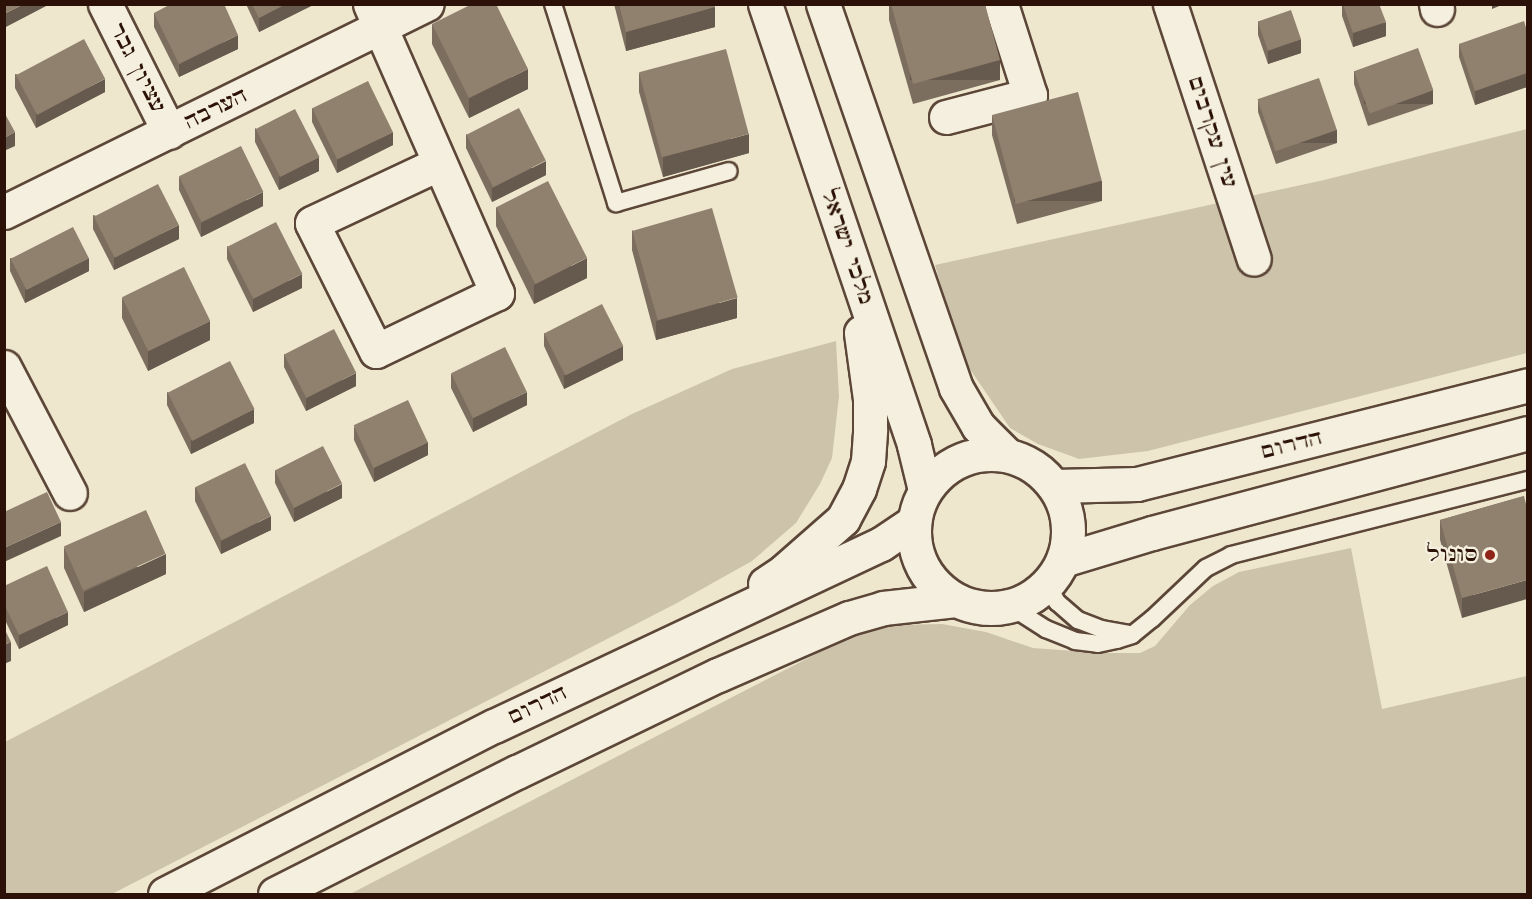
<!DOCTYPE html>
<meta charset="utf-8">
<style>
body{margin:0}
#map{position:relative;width:1532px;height:899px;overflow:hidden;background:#eee7cd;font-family:Cardo,"Frank Ruhl Libre",serif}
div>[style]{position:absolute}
.green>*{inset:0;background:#cdc3ab}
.roads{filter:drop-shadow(2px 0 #5c4638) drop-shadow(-2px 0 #5c4638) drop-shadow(0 2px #5c4638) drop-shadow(0 -2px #5c4638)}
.lane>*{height:16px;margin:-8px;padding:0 8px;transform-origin:8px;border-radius:8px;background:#f4efde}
.street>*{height:33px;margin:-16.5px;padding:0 16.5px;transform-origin:16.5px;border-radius:16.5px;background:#f4efde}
.secondary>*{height:33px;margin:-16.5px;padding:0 16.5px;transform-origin:16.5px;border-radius:16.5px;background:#f4efde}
.secondary>.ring{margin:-16.5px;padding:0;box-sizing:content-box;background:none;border:33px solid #f4efde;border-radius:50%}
.wall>*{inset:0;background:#7c6e5f}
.shaded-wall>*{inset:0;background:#655a4d;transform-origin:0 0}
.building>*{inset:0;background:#90806e;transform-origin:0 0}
.dots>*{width:16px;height:16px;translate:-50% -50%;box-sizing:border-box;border:3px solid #f4efde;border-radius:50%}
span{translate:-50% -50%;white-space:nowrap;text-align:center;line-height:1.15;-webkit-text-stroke:4.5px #f4efde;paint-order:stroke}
.street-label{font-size:21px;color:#2b1107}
.poi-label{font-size:21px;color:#2b1107}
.right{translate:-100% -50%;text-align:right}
.frame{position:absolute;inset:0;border:6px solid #2b1107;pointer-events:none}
</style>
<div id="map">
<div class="green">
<div style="clip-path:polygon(1527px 129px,1527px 353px,1148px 451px,1079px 459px,1038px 444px,1010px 428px,961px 356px,935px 265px,1324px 180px)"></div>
<div style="clip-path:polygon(836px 341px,839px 396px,832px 458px,820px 484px,796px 523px,752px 561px,677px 603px,112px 894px,5px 894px,5px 742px,632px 414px,732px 369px)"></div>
<div style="clip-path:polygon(1351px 548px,1382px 709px,1527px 676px,1527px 894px,350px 894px,818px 653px,862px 634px,891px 625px,942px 624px,986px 632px,1033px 648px,1103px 653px,1140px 653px,1155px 646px,1190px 605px,1213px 586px,1239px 572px)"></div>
</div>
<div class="roads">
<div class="lane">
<div style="left:553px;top:4px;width:209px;rotate:72.4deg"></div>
<div style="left:616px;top:203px;width:117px;rotate:-15.8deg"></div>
<div style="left:1047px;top:584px;width:21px;rotate:61deg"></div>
<div style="left:1057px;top:602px;width:28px;rotate:41deg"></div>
<div style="left:1078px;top:620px;width:25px;rotate:21deg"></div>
<div style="left:1101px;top:629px;width:27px;rotate:10deg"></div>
<div style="left:1010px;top:606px;width:43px;rotate:32.6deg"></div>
<div style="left:1046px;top:629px;width:31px;rotate:22deg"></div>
<div style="left:1075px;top:641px;width:23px;rotate:7deg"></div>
<div style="left:1098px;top:644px;width:19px;rotate:-12deg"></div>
<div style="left:1117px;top:640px;width:16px;rotate:-18deg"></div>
<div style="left:1132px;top:635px;width:26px;rotate:-39deg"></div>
<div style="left:1152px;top:619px;width:74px;rotate:-43.4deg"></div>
<div style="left:1206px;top:568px;width:28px;rotate:-27deg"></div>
<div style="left:1231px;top:555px;width:306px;rotate:-14.2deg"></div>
</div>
<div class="street">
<div style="left:105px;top:4px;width:143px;rotate:63.4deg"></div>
<div style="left:370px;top:4px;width:316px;rotate:66.3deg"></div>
<div style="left:497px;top:293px;width:134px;rotate:154.4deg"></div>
<div style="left:376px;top:351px;width:143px;rotate:-116.6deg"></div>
<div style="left:312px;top:223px;width:139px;rotate:-25.1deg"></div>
<div style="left:1170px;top:4px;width:268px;rotate:71.8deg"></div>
<div style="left:1436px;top:4px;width:5px;rotate:79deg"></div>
<div style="left:946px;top:117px;width:87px;rotate:-14.7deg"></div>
<div style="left:1030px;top:95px;width:96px;rotate:-107.7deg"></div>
<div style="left:4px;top:212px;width:471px;rotate:-26.2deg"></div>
<div style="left:4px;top:367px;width:142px;rotate:62.4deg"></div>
</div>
<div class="secondary">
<div style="left:765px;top:4px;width:465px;rotate:71.3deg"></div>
<div style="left:914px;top:445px;width:46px;rotate:76.3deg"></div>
<div style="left:823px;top:4px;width:406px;rotate:70.9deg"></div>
<div style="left:956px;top:388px;width:44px;rotate:59.9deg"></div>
<div style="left:978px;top:426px;width:41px;rotate:45deg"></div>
<div class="ring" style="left:914px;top:454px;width:121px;height:121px"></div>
<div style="left:1054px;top:486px;width:83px;rotate:-1.4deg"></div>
<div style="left:1137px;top:484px;width:403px;rotate:-14.2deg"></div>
<div style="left:1063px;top:560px;width:93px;rotate:-16.9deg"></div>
<div style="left:1152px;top:533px;width:389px;rotate:-14.9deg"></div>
<div style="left:765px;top:584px;width:23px;rotate:-34deg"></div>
<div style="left:784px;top:571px;width:79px;rotate:-41.4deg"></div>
<div style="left:843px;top:519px;width:34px;rotate:-62deg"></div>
<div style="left:859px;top:489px;width:29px;rotate:-72deg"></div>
<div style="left:868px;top:461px;width:32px;rotate:-86deg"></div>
<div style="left:870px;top:429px;width:30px;rotate:-90deg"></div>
<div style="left:870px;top:399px;width:67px;rotate:-97.8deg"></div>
<div style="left:165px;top:894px;width:369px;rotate:-27.1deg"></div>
<div style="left:494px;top:726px;width:428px;rotate:-25.2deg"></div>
<div style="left:881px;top:544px;width:40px;rotate:-34deg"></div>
<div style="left:275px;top:894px;width:271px;rotate:-26.8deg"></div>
<div style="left:517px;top:772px;width:223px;rotate:-25.8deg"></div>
<div style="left:718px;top:675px;width:143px;rotate:-23.5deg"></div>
<div style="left:849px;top:618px;width:35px;rotate:-16deg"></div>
<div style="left:883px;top:608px;width:73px;rotate:-6.3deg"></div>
</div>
</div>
<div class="wall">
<div style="clip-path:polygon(246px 4px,315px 4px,259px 32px)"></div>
<div style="clip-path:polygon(614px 4px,714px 4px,715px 27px,626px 51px)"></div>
<div style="clip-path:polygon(889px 4px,985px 4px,1000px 80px,913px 104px,889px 20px)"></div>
<div style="clip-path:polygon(1342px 4px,1379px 4px,1386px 36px,1353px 47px,1342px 16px)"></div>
<div style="clip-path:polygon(154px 13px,238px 49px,179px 77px,154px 27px)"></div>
<div style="clip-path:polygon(1258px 21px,1301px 53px,1268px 64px,1258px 35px)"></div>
<div style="clip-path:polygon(432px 24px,528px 89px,469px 118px,432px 44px)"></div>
<div style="clip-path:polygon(1527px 31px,1527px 87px,1475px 105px,1459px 57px,1459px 44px)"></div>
<div style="clip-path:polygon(1354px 71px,1433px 104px,1368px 126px,1354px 84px)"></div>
<div style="clip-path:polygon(639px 73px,749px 153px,663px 177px,639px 92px)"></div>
<div style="clip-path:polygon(15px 74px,105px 92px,36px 128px,15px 88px)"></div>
<div style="clip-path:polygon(1258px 99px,1337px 143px,1276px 164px,1258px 112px)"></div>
<div style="clip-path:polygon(312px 108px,393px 145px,337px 173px,312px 122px)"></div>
<div style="clip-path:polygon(992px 115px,1102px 201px,1017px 224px,992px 135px)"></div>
<div style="clip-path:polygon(255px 128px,319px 171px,279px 190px,255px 142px)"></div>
<div style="clip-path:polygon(466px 134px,546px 175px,492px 202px,466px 148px)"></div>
<div style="clip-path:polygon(179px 177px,263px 206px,201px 237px,179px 190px)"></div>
<div style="clip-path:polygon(496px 207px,587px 278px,534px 304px,496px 226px)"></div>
<div style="clip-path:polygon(93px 215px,179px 239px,114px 270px,93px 229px)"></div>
<div style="clip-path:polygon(632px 230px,737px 318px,656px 340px,632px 250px)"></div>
<div style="clip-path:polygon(227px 246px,302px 288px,253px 312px,227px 259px)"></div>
<div style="clip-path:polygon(10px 258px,89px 271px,25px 303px,10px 271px)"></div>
<div style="clip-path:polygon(122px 298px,210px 340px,148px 371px,122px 318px)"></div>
<div style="clip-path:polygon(544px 333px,623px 360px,564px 389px,544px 346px)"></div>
<div style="clip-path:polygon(284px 354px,356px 386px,306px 411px,284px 367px)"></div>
<div style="clip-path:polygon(451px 374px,527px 405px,473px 432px,451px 388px)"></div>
<div style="clip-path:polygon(167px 392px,254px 423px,191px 454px,167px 405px)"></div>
<div style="clip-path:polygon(354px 427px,428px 455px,374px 482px,354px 440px)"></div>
<div style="clip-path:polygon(275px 470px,342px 498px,294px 522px,275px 483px)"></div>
<div style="clip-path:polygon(195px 487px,271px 530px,221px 554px,195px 501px)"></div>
<div style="clip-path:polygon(1524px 496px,1462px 618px,1440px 540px,1440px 520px)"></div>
<div style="clip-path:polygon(64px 548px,166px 574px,84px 612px,64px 568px)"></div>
<div style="clip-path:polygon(4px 586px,68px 625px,19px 649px,4px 618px)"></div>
</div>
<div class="shaded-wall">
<div style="clip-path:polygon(24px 4px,50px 4px,4px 28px,4px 14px)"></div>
<div style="clip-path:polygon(286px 4px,315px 4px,259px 32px,259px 18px)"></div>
<div style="clip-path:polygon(1492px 4px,1504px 4px,1492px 9px)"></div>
<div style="clip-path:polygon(715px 7px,715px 27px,626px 51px,626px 32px)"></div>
<div style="clip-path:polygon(1386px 22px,1386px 36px,1353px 47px,1353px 33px)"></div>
<div style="clip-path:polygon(238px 35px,238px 49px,179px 77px,179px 64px)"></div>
<div style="clip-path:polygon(1301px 39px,1301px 53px,1268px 64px,1268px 50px)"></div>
<div style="left:1000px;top:60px;width:20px;height:90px;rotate:90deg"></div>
<div style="clip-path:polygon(528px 69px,528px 89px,469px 118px,469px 98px)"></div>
<div style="clip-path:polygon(1527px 73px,1527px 87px,1475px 105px,1475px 91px)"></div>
<div style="clip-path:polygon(105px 79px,105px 92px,36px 128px,36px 114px)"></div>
<div style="left:1433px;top:90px;width:14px;height:69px;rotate:90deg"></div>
<div style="left:1337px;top:130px;width:13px;height:65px;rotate:90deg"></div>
<div style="clip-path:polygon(15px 132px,15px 146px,4px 151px,4px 138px)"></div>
<div style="clip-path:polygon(393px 132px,393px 145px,337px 173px,337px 159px)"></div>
<div style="clip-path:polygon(749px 134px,749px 153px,663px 177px,663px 157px)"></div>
<div style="clip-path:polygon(319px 157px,319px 171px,279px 190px,279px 177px)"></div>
<div style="clip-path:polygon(546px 161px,546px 175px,492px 202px,492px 188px)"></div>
<div style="left:1102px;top:181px;width:20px;height:88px;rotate:90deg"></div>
<div style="clip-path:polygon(263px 192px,263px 206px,201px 237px,201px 223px)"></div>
<div style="clip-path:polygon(179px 225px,179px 239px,114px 270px,114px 257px)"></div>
<div style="clip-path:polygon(89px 258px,89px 271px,25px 303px,25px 289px)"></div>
<div style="clip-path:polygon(587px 258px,587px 278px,534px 304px,534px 285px)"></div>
<div style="clip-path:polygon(302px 274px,302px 288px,253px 312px,253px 299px)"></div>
<div style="clip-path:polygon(737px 298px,737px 318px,656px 340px,656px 321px)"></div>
<div style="clip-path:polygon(210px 321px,210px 340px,148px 371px,148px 351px)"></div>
<div style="clip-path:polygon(623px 346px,623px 360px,564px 389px,564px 375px)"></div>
<div style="clip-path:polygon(356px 373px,356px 386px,306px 411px,306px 398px)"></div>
<div style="clip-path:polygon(527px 392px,527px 405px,473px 432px,473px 418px)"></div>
<div style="clip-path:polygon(254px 409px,254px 423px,191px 454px,191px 440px)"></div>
<div style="clip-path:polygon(428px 442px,428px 455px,374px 482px,374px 468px)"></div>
<div style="clip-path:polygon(342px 484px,342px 498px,294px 522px,294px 508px)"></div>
<div style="clip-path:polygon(271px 516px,271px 530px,221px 554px,221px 541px)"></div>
<div style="clip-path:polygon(61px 522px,61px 536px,4px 562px,4px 548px)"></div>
<div style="clip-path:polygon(166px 554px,166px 574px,84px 612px,84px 592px)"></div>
<div style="clip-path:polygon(1527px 580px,1527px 599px,1462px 618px,1462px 598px)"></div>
<div style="clip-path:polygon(68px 612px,68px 625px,19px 649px,19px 635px)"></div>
<div style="clip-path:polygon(11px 642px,11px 661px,4px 664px,4px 645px)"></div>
</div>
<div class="building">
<div style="clip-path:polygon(4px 4px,24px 4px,4px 14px)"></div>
<div style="clip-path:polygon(171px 4px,224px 4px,238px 35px,179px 64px,154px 13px)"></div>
<div style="clip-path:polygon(252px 4px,286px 4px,259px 18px)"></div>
<div style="clip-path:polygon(472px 4px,496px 4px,528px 69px,469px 98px,432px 24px)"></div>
<div style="clip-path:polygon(619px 4px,714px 4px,715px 7px,626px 32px)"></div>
<div style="clip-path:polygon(891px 4px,985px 4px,1000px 60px,913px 84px)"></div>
<div style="clip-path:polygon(1343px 4px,1379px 4px,1386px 22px,1353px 33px)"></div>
<div style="left:1291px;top:10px;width:31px;height:35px;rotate:71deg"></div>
<div style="clip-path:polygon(1524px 21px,1527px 31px,1527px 73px,1475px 91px,1459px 44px)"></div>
<div style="left:84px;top:39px;width:45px;height:77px;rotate:62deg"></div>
<div style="left:1418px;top:48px;width:45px;height:68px;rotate:70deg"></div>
<div style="left:726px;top:49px;width:88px;height:90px;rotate:75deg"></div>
<div style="left:1319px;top:78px;width:55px;height:65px;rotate:71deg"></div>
<div style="left:368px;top:81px;width:57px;height:62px;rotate:64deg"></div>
<div style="left:1078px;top:92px;width:92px;height:89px;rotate:75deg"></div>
<div style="left:519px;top:108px;width:59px;height:59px;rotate:63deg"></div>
<div style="left:295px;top:109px;width:54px;height:44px;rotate:63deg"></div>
<div style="clip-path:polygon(4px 112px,15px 132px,4px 138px)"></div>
<div style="left:241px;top:146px;width:51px;height:69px;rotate:64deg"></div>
<div style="left:548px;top:181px;width:86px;height:58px;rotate:63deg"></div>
<div style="left:158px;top:184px;width:46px;height:72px;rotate:63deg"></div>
<div style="left:712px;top:208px;width:93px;height:83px;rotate:74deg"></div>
<div style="left:276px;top:222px;width:58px;height:55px;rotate:63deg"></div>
<div style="left:73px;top:227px;width:35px;height:70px;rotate:63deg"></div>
<div style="left:184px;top:267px;width:60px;height:69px;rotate:64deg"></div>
<div style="left:602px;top:304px;width:47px;height:65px;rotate:63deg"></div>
<div style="left:334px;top:329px;width:49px;height:56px;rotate:63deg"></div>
<div style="left:505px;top:347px;width:50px;height:60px;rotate:64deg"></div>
<div style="left:230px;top:361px;width:54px;height:70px;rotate:63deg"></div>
<div style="left:408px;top:400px;width:47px;height:60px;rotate:65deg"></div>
<div style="left:323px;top:446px;width:42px;height:54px;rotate:63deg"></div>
<div style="left:245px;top:463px;width:59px;height:55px;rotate:64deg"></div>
<div style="clip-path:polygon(47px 492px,61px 522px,4px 548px,4px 512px)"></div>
<div style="clip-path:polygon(1524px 496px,1527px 508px,1527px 580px,1462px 598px,1440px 520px)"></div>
<div style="left:146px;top:510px;width:48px;height:90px;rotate:66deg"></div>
<div style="clip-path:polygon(47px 566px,68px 612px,19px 635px,4px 604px,4px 586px)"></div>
<div style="clip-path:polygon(4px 628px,11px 642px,4px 645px)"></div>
</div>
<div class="dots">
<div style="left:1490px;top:555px;background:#8f2418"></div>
</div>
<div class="street-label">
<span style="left:137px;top:68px;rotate:63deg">עציון גבר</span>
<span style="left:216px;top:109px;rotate:-26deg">הערבה</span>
<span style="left:1212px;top:132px;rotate:72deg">עין עקרבים</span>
<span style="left:847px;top:247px;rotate:71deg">מלכי ישראל</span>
<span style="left:1292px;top:445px;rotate:-14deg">הדרום</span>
<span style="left:538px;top:705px;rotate:-26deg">הדרום</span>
</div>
<div class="poi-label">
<span class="right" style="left:1478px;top:555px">סונול</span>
</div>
<div class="frame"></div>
</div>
